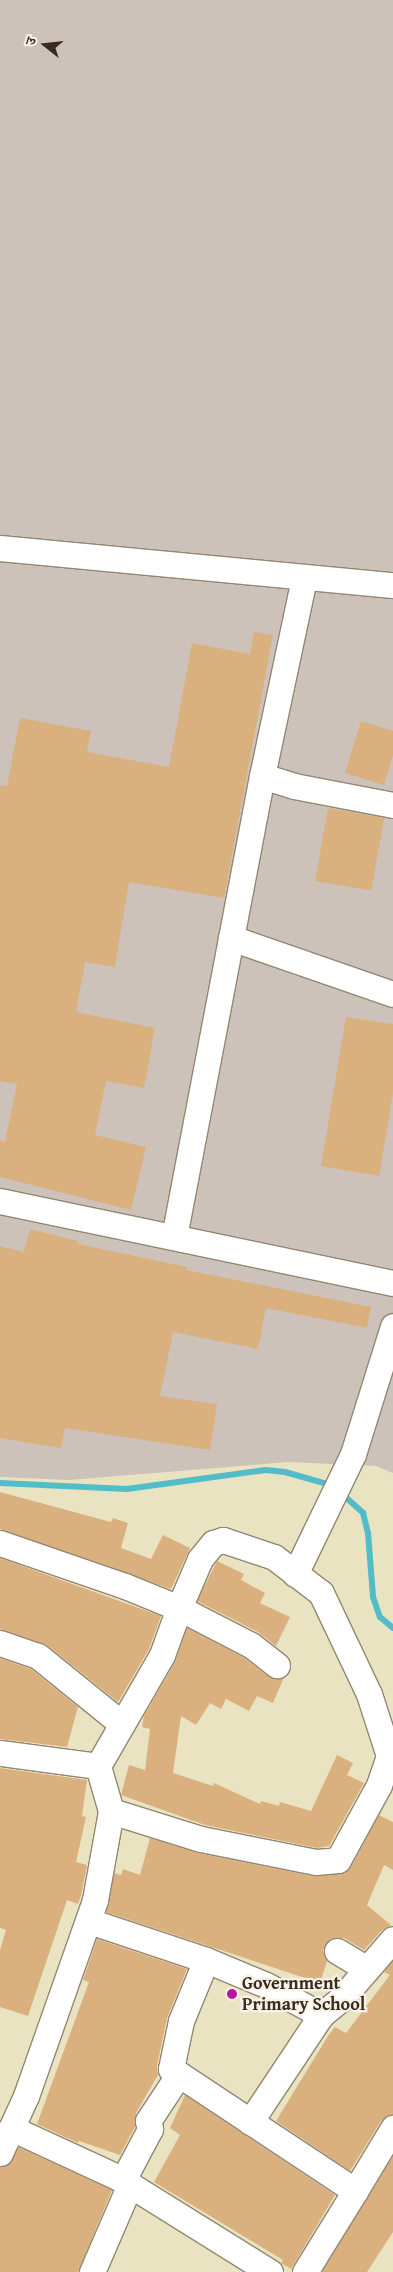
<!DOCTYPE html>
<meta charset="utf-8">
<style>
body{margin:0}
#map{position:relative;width:393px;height:2272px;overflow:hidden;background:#eae3c2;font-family:"Gentium Book Plus","Noto Serif Devanagari",serif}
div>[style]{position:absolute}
.industrial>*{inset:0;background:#ccc2b9}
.stream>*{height:6px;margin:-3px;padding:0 3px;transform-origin:3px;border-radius:3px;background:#50bdc9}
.building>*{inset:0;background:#dab17e;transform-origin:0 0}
.roads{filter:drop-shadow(1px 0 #928670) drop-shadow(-1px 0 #928670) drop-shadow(0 1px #928670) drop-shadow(0 -1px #928670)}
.minor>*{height:25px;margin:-12.5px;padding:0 12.5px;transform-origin:12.5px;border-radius:12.5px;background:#fff}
.dots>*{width:14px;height:14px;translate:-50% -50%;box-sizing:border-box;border:2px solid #f7f3e8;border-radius:50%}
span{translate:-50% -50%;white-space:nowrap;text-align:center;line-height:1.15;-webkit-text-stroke:4.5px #f7f3e8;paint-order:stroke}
.poi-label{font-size:18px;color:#3b2a1e;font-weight:700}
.left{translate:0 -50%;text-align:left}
.north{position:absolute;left:20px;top:20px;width:50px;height:50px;-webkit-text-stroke:4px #f7f3e8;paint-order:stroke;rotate:286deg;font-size:14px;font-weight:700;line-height:20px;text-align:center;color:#3b2a1e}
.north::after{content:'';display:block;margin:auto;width:18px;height:22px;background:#3b2a1e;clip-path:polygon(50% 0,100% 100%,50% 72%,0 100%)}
</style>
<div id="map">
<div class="industrial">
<div style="clip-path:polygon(0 0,393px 0,393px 1473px,376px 1466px,288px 1462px,69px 1480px,0 1477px)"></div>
</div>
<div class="stream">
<div style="left:0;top:1483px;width:127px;rotate:2.7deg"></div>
<div style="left:127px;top:1489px;width:140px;rotate:-7.8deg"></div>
<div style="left:266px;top:1470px;width:19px;rotate:6deg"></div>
<div style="left:285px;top:1472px;width:48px;rotate:15.8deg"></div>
<div style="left:341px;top:1493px;width:30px;rotate:42deg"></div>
<div style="left:363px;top:1513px;width:21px;rotate:76deg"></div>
<div style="left:368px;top:1533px;width:64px;rotate:85.5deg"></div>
<div style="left:373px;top:1597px;width:21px;rotate:71deg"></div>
<div style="left:380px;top:1617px;width:17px;rotate:40deg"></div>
</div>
<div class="building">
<div style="clip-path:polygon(254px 632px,273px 635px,224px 898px,129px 882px,115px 967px,85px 962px,76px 1012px,155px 1028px,144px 1088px,106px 1081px,95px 1135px,146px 1147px,131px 1210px,0 1177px,0 1140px,5px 1142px,17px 1084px,0 1081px,0 785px,7px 786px,20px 718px,91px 731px,87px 752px,169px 767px,192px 643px,250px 654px)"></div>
<div style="clip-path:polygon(361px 721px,393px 731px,393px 755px,384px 785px,345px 773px)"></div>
<div style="left:328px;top:808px;width:57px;height:74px;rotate:10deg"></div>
<div style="clip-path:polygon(346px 1017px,393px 1024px,393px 1093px,379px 1176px,321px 1166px)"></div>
<div style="clip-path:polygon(30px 1229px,78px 1241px,78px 1244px,187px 1267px,186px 1270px,371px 1307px,367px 1328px,266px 1308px,258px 1349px,173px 1332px,160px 1396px,217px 1404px,210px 1450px,65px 1428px,61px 1448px,0 1438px,0 1246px,24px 1252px)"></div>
<div style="clip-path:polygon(0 1492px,111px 1522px,113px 1518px,128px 1523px,121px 1548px,151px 1559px,163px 1535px,190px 1548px,171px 1589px,0 1529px)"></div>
<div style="clip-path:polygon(0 1558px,161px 1616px,149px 1649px,118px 1702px,47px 1645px,0 1629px)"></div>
<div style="clip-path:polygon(217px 1561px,244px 1574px,241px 1580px,265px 1593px,260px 1603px,290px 1617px,276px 1646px,258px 1632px,197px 1601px)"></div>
<div style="clip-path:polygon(187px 1628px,243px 1657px,269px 1677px,284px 1677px,273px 1703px,257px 1696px,249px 1711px,226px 1699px,221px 1709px,210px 1703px,196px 1725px,181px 1716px,173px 1773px,213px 1786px,214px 1783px,260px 1804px,261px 1801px,279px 1806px,280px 1802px,311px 1811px,337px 1755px,353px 1763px,347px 1775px,364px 1783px,329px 1846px,317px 1848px,205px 1825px,121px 1795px,129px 1765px,145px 1770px,150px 1729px,142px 1727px,144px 1716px,175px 1662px)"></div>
<div style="clip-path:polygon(0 1658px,31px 1669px,78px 1707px,67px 1747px,0 1739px)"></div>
<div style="clip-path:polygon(0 1768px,87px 1780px,82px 1816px,86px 1817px,76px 1862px,87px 1865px,81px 1896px,78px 1904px,67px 1900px,28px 2016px,0 2007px,0 1950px,6px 1930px,0 1928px)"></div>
<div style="clip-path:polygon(379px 1815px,393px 1822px,393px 1870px,384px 1865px,367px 1905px,391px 1925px,382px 1930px,364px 1950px,344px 1938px,330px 1939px,323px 1950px,327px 1961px,320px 1983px,106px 1912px,114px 1873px,121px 1875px,123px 1869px,140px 1875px,150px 1838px,198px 1853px,313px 1876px,339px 1874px,351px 1867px)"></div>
<div style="clip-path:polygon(97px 1939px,187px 1969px,167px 2018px,157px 2066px,158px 2075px,136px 2113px,135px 2127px,120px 2155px,79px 2141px,78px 2143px,37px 2124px,89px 1982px,83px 1980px)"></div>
<div style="clip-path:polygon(393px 1961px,393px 2114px,381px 2121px,350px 2171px,276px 2121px,328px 2036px,335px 2027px,346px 2033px,390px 1975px,384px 1972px)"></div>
<div style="clip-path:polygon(185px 2095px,335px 2195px,291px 2269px,281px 2263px,283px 2260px,154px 2182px,180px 2135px,170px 2128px)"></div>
<div style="clip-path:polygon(18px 2147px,112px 2190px,78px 2272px,0 2272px,0 2167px,9px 2164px)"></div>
<div style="clip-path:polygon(393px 2156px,393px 2232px,367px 2272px,322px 2272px)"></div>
</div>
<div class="roads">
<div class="minor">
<div style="left:0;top:548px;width:395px;rotate:5.4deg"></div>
<div style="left:262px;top:776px;width:34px;rotate:17deg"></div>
<div style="left:294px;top:786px;width:101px;rotate:10.9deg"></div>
<div style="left:231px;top:938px;width:171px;rotate:19.1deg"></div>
<div style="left:0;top:1201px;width:401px;rotate:11.8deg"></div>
<div style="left:174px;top:1237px;width:469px;rotate:-79.2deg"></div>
<div style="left:262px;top:776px;width:202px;rotate:-78deg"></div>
<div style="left:0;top:1543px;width:132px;rotate:19deg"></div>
<div style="left:125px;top:1586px;width:58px;rotate:22.2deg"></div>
<div style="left:179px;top:1608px;width:50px;rotate:109.9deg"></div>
<div style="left:162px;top:1655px;width:128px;rotate:120deg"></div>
<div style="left:98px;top:1766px;width:99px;rotate:-172.4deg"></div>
<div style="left:295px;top:1574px;width:133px;rotate:-64.2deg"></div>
<div style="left:353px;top:1454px;width:134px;rotate:-72.6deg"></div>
<div style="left:0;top:1643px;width:40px;rotate:18.9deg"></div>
<div style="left:38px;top:1656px;width:108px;rotate:39deg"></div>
<div style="left:111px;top:1811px;width:94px;rotate:17.3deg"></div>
<div style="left:201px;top:1839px;width:117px;rotate:11.3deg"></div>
<div style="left:316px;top:1862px;width:22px;rotate:-5deg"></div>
<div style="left:338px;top:1860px;width:85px;rotate:-61.3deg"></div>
<div style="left:379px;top:1785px;width:31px;rotate:-71deg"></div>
<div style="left:389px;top:1756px;width:65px;rotate:-107.9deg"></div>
<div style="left:369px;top:1694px;width:112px;rotate:-115.4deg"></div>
<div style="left:321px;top:1593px;width:59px;rotate:-142.5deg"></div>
<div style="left:274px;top:1557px;width:54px;rotate:-161.6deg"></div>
<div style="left:223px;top:1540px;width:10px;rotate:163deg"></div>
<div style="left:213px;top:1543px;width:21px;rotate:129deg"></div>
<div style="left:200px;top:1559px;width:53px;rotate:113.2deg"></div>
<div style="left:179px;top:1608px;width:81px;rotate:27.2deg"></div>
<div style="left:251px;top:1645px;width:33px;rotate:38deg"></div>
<div style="left:89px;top:1921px;width:123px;rotate:18.4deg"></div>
<div style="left:206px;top:1960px;width:65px;rotate:22.6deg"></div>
<div style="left:266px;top:1985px;width:63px;rotate:28.6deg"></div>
<div style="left:321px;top:2015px;width:26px;rotate:-39deg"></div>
<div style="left:341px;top:1999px;width:79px;rotate:-49.1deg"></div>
<div style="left:337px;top:1951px;width:35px;rotate:31deg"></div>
<div style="left:206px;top:1960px;width:66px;rotate:112.3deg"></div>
<div style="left:181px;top:2021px;width:49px;rotate:101.8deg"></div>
<div style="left:171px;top:2069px;width:221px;rotate:33.5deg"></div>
<div style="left:355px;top:2191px;width:74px;rotate:-58.9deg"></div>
<div style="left:250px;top:2122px;width:128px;rotate:-56.4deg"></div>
<div style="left:11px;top:2128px;width:119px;rotate:24.8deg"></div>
<div style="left:119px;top:2178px;width:178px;rotate:31.9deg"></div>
<div style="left:0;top:2153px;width:63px;rotate:-65.5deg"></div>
<div style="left:26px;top:2096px;width:208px;rotate:-70.6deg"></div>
<div style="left:95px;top:1900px;width:90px;rotate:-79.8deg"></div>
<div style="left:111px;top:1811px;width:47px;rotate:-106.1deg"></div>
<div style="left:123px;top:2180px;width:58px;rotate:-62.1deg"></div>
<div style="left:150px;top:2129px;width:8px;rotate:-104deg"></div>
<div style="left:148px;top:2121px;width:56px;rotate:-56.6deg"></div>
<div style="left:92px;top:2272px;width:96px;rotate:-66.6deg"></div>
<div style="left:305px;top:2272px;width:95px;rotate:-58.3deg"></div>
</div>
</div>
<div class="dots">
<div style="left:232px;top:1994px;background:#b5179e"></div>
</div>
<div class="poi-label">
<span class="left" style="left:242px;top:1994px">Government<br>Primary School</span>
</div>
<div class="north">उ</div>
</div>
